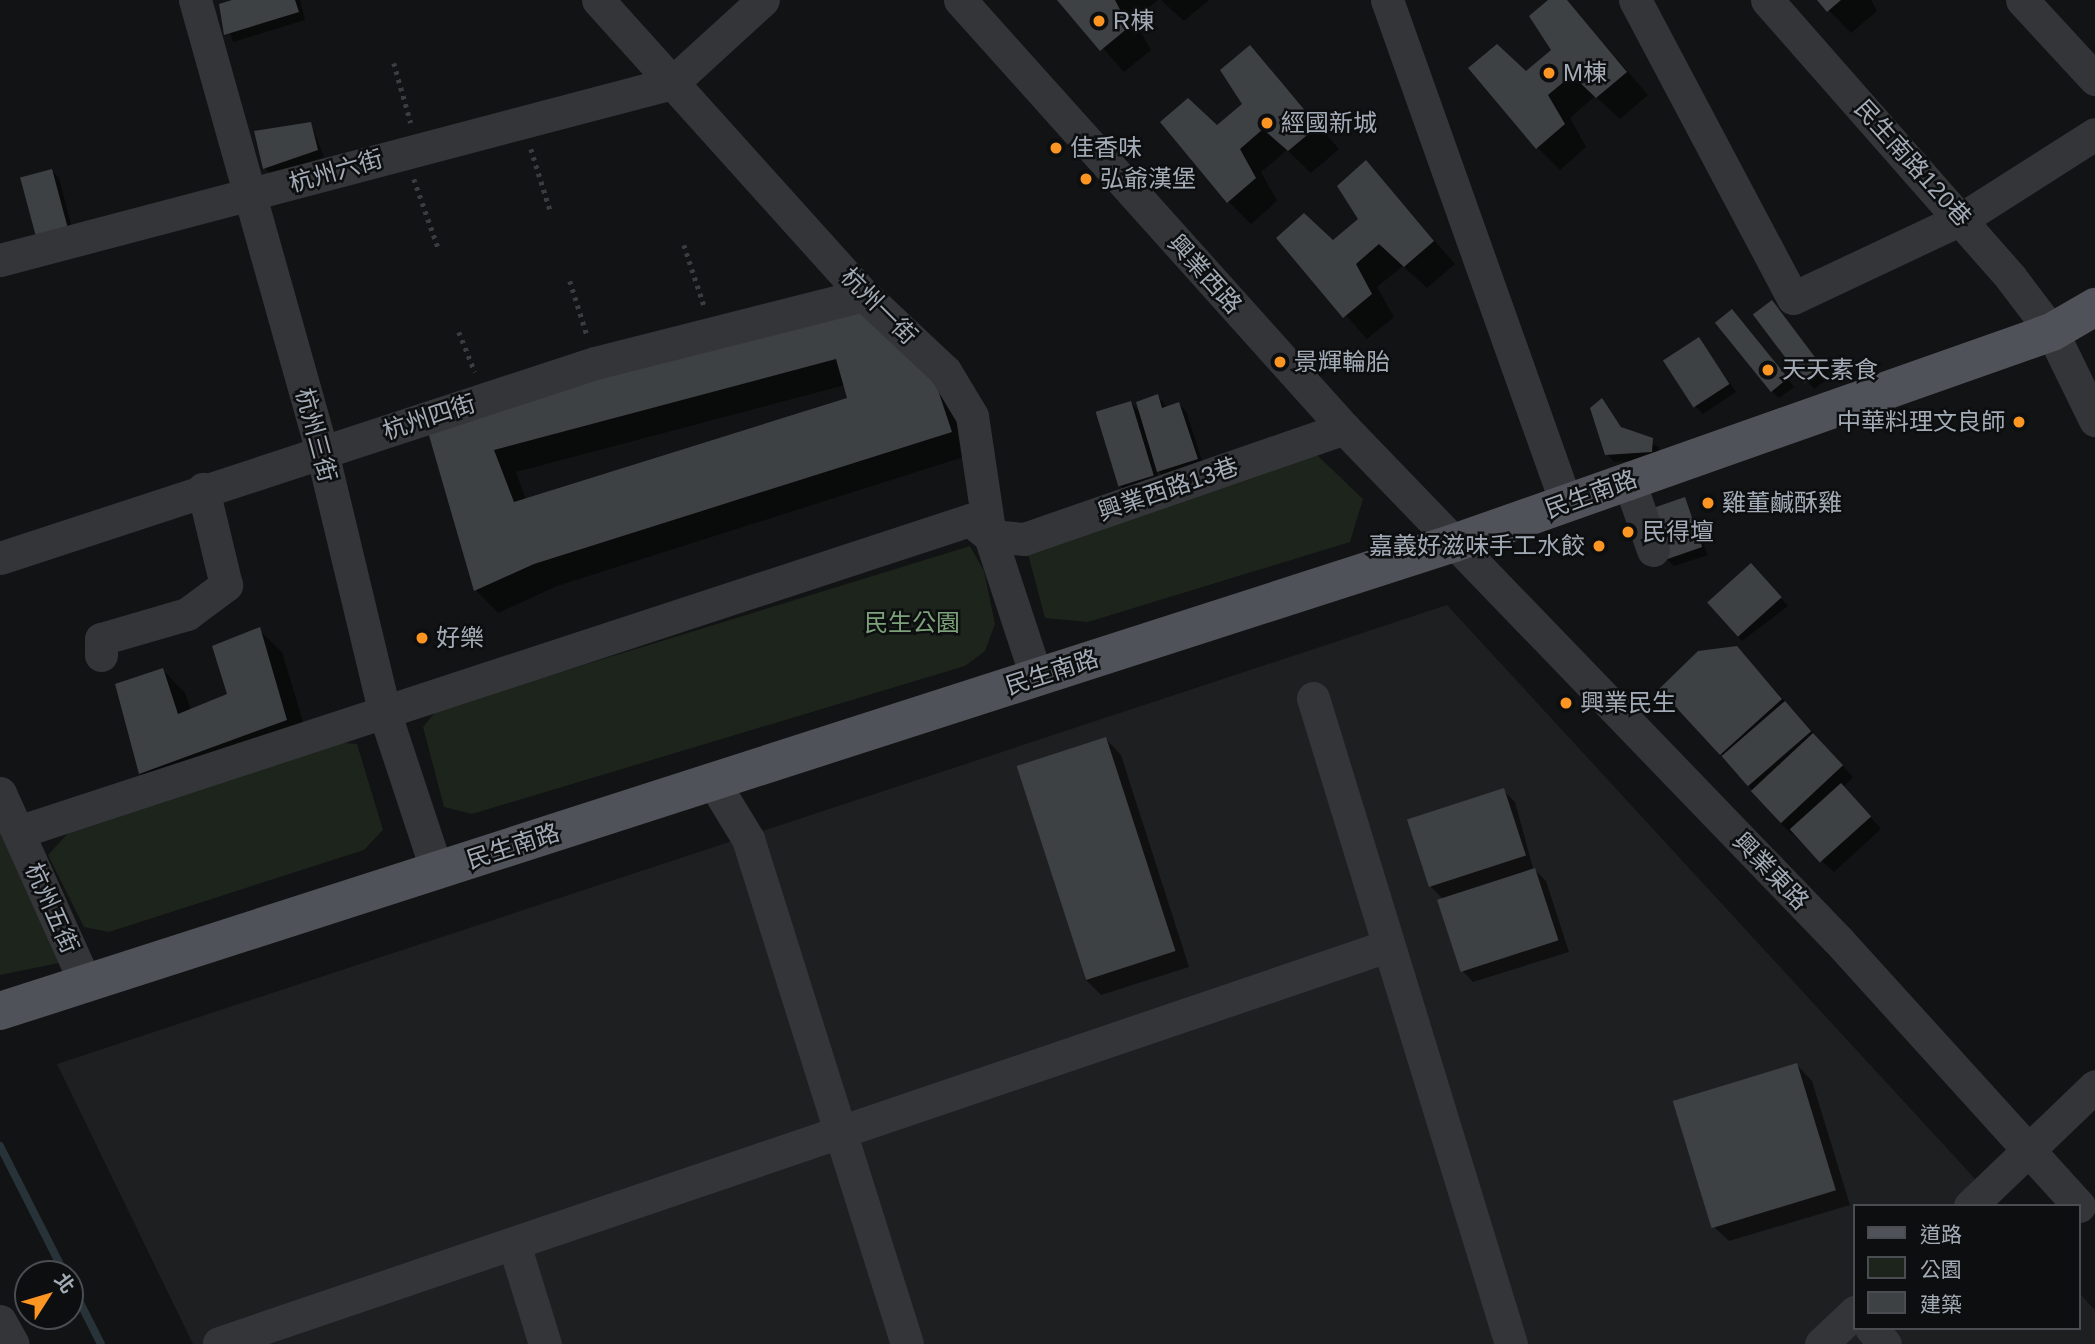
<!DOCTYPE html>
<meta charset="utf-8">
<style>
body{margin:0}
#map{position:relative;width:2095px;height:1344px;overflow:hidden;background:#121314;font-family:Arial,"Noto Sans TC",sans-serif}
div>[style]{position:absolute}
.built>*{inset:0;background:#1e1f21}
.green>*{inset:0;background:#1c241c}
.shadow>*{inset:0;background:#0007}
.stream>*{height:8px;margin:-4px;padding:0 4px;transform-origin:4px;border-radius:4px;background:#283339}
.building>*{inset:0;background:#3e4144;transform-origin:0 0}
.path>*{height:4.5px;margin-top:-2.25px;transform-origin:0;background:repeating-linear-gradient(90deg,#393c40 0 3.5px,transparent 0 8.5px)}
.minor>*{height:33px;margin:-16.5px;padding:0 16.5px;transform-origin:16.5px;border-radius:16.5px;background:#333539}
.major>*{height:38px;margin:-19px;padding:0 19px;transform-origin:19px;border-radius:19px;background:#4f5259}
.dots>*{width:19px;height:19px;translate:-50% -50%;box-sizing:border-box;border:4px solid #0d0e0f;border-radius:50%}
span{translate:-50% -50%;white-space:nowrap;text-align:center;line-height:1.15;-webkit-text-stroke:5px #0d0e0f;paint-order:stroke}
.poi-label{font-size:24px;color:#a3abb6}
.left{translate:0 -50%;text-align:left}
.right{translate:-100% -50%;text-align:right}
.street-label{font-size:24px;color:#a3abb6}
.park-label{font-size:24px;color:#7ca279}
.legend{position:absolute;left:1853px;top:1204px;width:228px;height:126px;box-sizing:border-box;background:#0d0e0f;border:2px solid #494d52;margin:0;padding:9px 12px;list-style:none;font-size:21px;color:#a3abb6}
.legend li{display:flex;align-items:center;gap:14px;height:35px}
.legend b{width:35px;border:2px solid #494d52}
.north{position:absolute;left:14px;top:1260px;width:70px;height:70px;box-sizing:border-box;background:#0d0e0f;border:2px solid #494d52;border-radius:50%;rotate:53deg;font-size:19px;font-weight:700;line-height:28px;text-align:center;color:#a3abb6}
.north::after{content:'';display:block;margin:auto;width:24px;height:32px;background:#fc9522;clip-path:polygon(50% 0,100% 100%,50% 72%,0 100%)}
</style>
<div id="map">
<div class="built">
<div style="clip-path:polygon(1447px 605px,2000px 1206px,1855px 1206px,1855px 1328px,2079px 1328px,2079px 1293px,2095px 1310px,2095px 1344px,193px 1344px,57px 1064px)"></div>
</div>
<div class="green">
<div style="clip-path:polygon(1315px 453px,1363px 499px,1350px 542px,1088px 622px,1045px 618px,1028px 554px)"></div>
<div style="clip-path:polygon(970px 546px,984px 571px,995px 624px,985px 651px,965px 666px,472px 814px,444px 807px,423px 727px,437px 710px)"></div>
<div style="clip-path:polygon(334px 742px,357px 744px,383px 830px,364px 850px,109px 932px,84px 927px,48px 855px,72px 829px)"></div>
<div style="clip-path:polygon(0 825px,69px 961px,0 975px)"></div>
</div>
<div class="shadow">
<div style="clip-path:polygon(238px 0,300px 0,305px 20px,233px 42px,221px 5px)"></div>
<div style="clip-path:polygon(1060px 0,1158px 0,1134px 20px,1151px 50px,1124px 72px)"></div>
<div style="clip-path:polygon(1161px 0,1209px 0,1184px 21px)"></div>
<div style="clip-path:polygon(1551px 0,1566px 0,1648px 95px,1620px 119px,1595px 96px,1570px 118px,1586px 147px,1560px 170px,1537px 147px,1526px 73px,1553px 50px)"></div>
<div style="clip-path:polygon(1819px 0,1871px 0,1877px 11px,1851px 33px)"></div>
<div style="clip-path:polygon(1250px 47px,1339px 149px,1311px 173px,1287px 150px,1261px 172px,1277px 201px,1251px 224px,1229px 202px,1206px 118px,1218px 126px,1245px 104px)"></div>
<div style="clip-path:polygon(311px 124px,324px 157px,272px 175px,265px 168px)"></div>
<div style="clip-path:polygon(1366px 163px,1455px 264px,1427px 288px,1403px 266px,1377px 287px,1394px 317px,1367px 339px,1278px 238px,1333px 243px,1360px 220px)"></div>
<div style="clip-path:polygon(51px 170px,59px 178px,75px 240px,37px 240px)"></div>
<div style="clip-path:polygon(evenodd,852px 302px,958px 409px,973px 454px,557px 586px,498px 613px,476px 590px,431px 433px,852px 302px,845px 385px,849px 400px,526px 500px,516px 472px,845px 385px)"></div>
<div style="clip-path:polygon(1779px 309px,1830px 377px,1814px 389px,1756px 316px)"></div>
<div style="clip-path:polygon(1739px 319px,1794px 387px,1779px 398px,1772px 391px)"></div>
<div style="clip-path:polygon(1699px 339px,1736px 392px,1703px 414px,1696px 407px)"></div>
<div style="clip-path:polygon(1158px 396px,1167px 408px,1179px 404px,1186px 411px,1204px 467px,1166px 479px,1156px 469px,1160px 483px,1127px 493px,1119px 485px,1131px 403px,1141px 413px)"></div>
<div style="clip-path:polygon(1602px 400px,1624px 430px,1659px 447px,1658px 459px,1614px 462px,1607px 454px)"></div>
<div style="clip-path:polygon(1685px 499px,1708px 555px,1674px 566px,1667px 559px)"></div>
<div style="clip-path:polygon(1751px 566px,1788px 606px,1742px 641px,1735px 634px)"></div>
<div style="clip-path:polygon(259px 630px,282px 652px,309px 742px,162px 795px,140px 773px,163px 670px,185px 693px,191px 710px,229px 695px)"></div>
<div style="clip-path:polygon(1748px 660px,1853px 777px,1843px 787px,1881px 829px,1834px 872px,1779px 822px,1721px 753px)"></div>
<div style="clip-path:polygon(1106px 739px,1121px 755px,1189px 967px,1101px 995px,1085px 979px)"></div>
<div style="clip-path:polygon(1503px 790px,1515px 802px,1533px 868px,1546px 881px,1569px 952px,1473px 982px,1462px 970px,1443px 899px,1431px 887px)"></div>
<div style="clip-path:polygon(1797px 1065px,1812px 1081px,1850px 1205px,1729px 1241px,1713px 1226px)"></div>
</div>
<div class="stream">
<div style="left:0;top:1146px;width:144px;rotate:63.1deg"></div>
<div style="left:70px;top:1283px;width:68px;rotate:63.1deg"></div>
</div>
<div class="building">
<div style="clip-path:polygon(232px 0,295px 0,299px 12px,224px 35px,219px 4px)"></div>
<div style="clip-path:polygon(1057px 0,1115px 0,1129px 27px,1100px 51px)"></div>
<div style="clip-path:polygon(1548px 0,1567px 0,1627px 72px,1596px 98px,1572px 75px,1548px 95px,1565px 124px,1536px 149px,1468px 68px,1497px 44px,1526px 71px,1551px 50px,1529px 16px)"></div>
<div style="clip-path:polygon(1817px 0,1841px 0,1827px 12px)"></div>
<div style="clip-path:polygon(1250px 45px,1318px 126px,1288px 151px,1263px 129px,1240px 149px,1256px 178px,1227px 203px,1160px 122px,1188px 98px,1217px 125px,1242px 104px,1220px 70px)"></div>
<div style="clip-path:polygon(311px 122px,318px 150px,263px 169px,254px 131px)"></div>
<div style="clip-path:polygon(1366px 160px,1434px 241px,1404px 267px,1379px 244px,1356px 264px,1372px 294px,1343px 318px,1276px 238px,1304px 213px,1333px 240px,1358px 219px,1337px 186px)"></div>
<div style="left:52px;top:169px;width:66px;height:33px;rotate:75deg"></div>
<div style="clip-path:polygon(evenodd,852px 300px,936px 384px,952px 432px,534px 564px,474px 591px,428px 432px,852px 300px,836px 359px,847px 398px,514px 502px,494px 450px,836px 359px)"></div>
<div style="left:1772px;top:300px;width:86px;height:24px;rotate:53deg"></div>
<div style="left:1732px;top:309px;width:89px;height:22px;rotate:51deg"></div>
<div style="left:1699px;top:337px;width:56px;height:43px;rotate:57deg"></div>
<div style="clip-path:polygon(1158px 394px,1162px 408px,1179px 402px,1198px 459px,1157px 472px,1136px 402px)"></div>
<div style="clip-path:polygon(1602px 398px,1621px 427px,1653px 438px,1652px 452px,1605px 455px,1590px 408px)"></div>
<div style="left:1131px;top:401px;width:78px;height:37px;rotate:73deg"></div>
<div style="left:1685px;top:497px;width:53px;height:39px;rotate:71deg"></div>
<div style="left:1751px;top:563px;width:46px;height:59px;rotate:48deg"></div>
<div style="clip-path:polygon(260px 627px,287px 720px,139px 774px,115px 684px,163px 668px,178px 714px,227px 694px,212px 646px)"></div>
<div style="clip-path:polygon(1737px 646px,1782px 699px,1720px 755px,1659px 689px,1698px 651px)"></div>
<div style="left:1785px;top:701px;width:40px;height:84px;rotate:49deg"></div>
<div style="left:1813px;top:733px;width:44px;height:85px;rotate:47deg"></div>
<div style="left:1106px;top:737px;width:225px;height:94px;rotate:72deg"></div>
<div style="left:1841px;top:783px;width:45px;height:69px;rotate:48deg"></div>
<div style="left:1504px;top:788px;width:71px;height:102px;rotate:72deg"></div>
<div style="left:1535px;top:868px;width:76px;height:103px;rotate:72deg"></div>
<div style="left:1797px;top:1063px;width:133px;height:130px;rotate:73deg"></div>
</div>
<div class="path">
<div style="left:394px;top:63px;width:62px;rotate:74.2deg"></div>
<div style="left:531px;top:149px;width:67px;rotate:72.6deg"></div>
<div style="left:414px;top:179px;width:75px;rotate:70.6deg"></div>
<div style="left:684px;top:245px;width:66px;rotate:71.6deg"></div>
<div style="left:570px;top:281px;width:57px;rotate:72.5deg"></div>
<div style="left:459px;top:332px;width:43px;rotate:68.2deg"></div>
</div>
<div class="minor">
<div style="left:195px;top:0;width:470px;rotate:74.3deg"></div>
<div style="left:322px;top:452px;width:266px;rotate:76.5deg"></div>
<div style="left:384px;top:711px;width:169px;rotate:71.7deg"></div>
<div style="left:598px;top:0;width:397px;rotate:48deg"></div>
<div style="left:864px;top:295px;width:111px;rotate:43.2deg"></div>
<div style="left:945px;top:371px;width:52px;rotate:59deg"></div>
<div style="left:972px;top:416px;width:121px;rotate:81.5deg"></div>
<div style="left:990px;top:536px;width:147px;rotate:71.8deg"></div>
<div style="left:960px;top:0;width:575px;rotate:48.1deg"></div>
<div style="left:1344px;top:428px;width:711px;rotate:46.03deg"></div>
<div style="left:1838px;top:940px;width:359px;rotate:47.8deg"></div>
<div style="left:1387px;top:0;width:534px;rotate:70.41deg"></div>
<div style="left:1635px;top:0;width:337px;rotate:62.1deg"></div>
<div style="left:1793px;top:298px;width:188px;rotate:-25.2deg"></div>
<div style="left:1963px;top:218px;width:156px;rotate:-32.5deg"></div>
<div style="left:1767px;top:0;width:370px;rotate:48.7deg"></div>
<div style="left:2011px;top:278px;width:68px;rotate:52.8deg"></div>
<div style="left:2052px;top:332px;width:98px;rotate:64deg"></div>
<div style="left:2022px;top:0;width:108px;rotate:47.3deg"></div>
<div style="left:0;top:260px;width:695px;rotate:-14.76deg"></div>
<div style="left:672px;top:83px;width:123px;rotate:-42.4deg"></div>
<div style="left:1629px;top:481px;width:73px;rotate:70.8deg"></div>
<div style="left:990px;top:536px;width:34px;rotate:5deg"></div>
<div style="left:1024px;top:539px;width:339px;rotate:-19.1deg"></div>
<div style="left:0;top:558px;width:626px;rotate:-18.15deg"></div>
<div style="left:595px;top:363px;width:277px;rotate:-14.2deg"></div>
<div style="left:101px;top:655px;width:16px;rotate:-90deg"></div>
<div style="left:101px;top:639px;width:90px;rotate:-16.2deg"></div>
<div style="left:187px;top:614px;width:49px;rotate:-36.6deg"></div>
<div style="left:226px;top:585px;width:99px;rotate:-103.5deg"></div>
<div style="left:1313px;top:698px;width:676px;rotate:72.96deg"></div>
<div style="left:714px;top:783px;width:66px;rotate:58.7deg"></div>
<div style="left:748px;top:839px;width:529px;rotate:72.52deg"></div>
<div style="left:0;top:793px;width:209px;rotate:65.8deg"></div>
<div style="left:18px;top:832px;width:1002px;rotate:-18.15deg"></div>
<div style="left:970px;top:520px;width:26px;rotate:39deg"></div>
<div style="left:1970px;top:1206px;width:173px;rotate:-43.8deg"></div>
<div style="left:514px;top:1244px;width:105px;rotate:72.8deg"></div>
<div style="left:0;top:1321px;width:26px;rotate:61deg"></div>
<div style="left:1871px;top:1328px;width:21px;rotate:49deg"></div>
<div style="left:219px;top:1343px;width:1234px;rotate:-18.77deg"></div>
<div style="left:1821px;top:1344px;width:47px;rotate:-43.3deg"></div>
</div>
<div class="major">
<div style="left:0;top:1011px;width:1527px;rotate:-17.84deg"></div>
<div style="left:1454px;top:543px;width:634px;rotate:-19.44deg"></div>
<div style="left:2052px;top:332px;width:50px;rotate:-30.2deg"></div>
</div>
<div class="dots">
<div style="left:1099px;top:21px;background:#fc9522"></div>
<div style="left:1549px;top:73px;background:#fc9522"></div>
<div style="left:1267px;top:123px;background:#fc9522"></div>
<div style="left:1056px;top:148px;background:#fc9522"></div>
<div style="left:1086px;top:179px;background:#fc9522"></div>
<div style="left:1280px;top:362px;background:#fc9522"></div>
<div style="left:1768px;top:370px;background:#fc9522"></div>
<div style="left:2019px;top:422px;background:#fc9522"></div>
<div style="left:1708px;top:503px;background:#fc9522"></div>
<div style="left:1628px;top:532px;background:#fc9522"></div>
<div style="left:1599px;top:546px;background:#fc9522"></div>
<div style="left:422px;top:638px;background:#fc9522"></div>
<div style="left:1566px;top:703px;background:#fc9522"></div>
</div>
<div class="poi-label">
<span class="left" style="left:1113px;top:21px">R棟</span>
<span class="left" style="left:1563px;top:73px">M棟</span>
<span class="left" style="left:1281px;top:123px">經國新城</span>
<span class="left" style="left:1070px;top:148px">佳香味</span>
<span class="left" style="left:1100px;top:179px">弘爺漢堡</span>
<span class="left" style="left:1294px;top:362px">景輝輪胎</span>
<span class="left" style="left:1782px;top:370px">天天素食</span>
<span class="right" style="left:2005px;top:422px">中華料理文良師</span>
<span class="left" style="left:1722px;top:503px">雞董鹹酥雞</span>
<span class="left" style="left:1642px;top:532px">民得壇</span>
<span class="right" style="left:1585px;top:546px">嘉義好滋味手工水餃</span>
<span class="left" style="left:436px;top:638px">好樂</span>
<span class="left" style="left:1580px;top:703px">興業民生</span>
</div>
<div class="street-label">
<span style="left:1913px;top:163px;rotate:48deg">民生南路120巷</span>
<span style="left:336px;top:171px;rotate:-16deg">杭州六街</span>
<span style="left:1205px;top:274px;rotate:48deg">興業西路</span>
<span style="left:879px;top:306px;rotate:45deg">杭州一街</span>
<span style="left:429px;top:417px;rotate:-18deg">杭州四街</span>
<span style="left:316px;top:435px;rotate:75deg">杭州三街</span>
<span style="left:1168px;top:489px;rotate:-19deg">興業西路13巷</span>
<span style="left:1591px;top:494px;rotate:-20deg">民生南路</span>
<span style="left:1052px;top:672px;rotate:-18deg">民生南路</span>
<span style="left:513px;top:846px;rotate:-18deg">民生南路</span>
<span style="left:1771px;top:871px;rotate:46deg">興業東路</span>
<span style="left:52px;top:908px;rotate:66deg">杭州五街</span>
</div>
<div class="park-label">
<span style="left:912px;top:623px">民生公園</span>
</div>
<ul class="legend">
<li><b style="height:9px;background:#4f5259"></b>道路</li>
<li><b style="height:19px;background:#1c241c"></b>公園</li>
<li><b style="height:19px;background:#3e4144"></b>建築</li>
</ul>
<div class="north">北</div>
</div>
